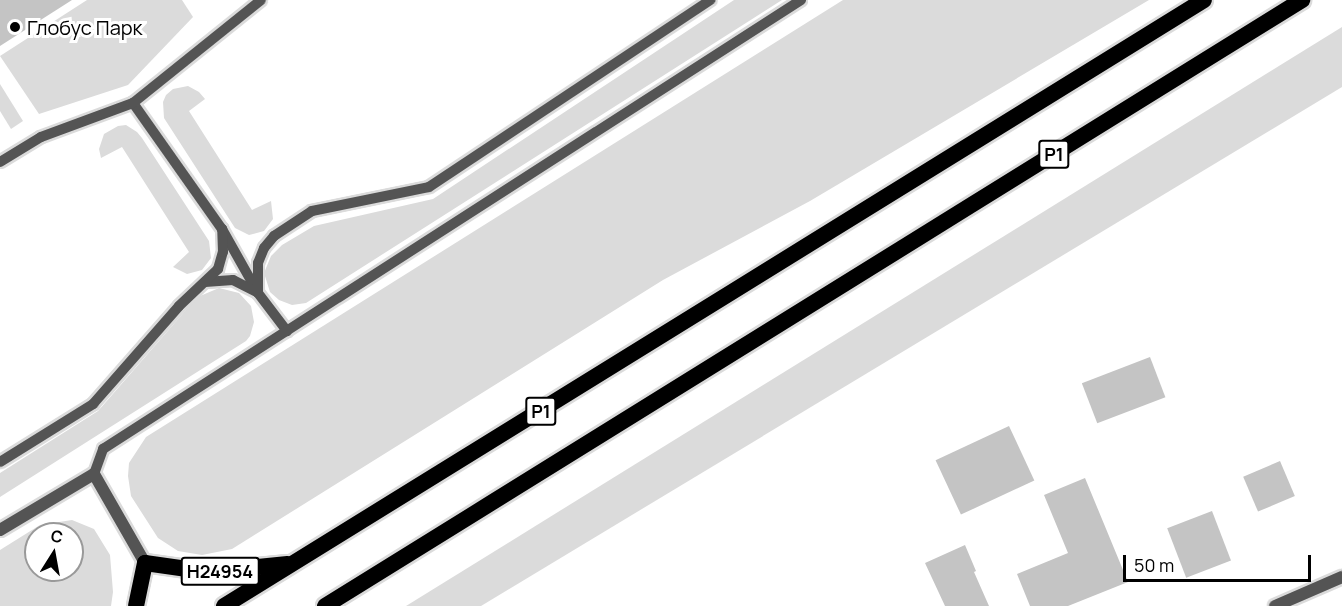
<!DOCTYPE html>
<meta charset="utf-8">
<style>
body{margin:0}
#map{position:relative;width:1342px;height:606px;overflow:hidden;background:#fff;font-family:Manrope,sans-serif}
div>[style]{position:absolute}
.green>*{inset:0;background:#dbdbdb}
.building>*{inset:0;background:#c4c4c4;transform-origin:0 0}
.roads{filter:drop-shadow(2px 0 #dbdbdb) drop-shadow(-2px 0 #dbdbdb) drop-shadow(0 2px #dbdbdb) drop-shadow(0 -2px #dbdbdb)}
.service>*{height:10px;margin:-5px;padding:0 5px;transform-origin:5px;border-radius:5px;background:#545454}
.tertiary>*{height:12px;margin:-6px;padding:0 6px;transform-origin:6px;border-radius:6px;background:#545454}
.trunk>*{height:16px;margin:-8px;padding:0 8px;transform-origin:8px;border-radius:8px;background:#000}
.dots>*{width:16px;height:16px;translate:-50% -50%;box-sizing:border-box;border:3px solid #fff;border-radius:50%}
span{translate:-50% -50%;white-space:nowrap;text-align:center;line-height:1.15;-webkit-text-stroke:6px #fff;paint-order:stroke}
.shield-label span{padding:2px 4px;background:#fff;border:2px solid;border-radius:4px;-webkit-text-stroke-width:0}
.shield-label{font-size:18px;color:#000;font-weight:700}
.poi-label{font-size:20px;color:#000}
.left{translate:0 -50%;text-align:left}
.north{position:absolute;left:24px;top:522px;width:60px;height:60px;box-sizing:border-box;background:#fff;border:2px solid #999;border-radius:50%;rotate:11deg;font-size:16px;font-weight:700;line-height:24px;text-align:center;color:#000}
.north::after{content:'';display:block;margin:auto;width:21px;height:27px;background:#000;clip-path:polygon(50% 0,100% 100%,50% 72%,0 100%)}
.scale{position:absolute;left:1123px;top:555px;width:188px;height:27px;box-sizing:border-box;border:3px solid #000;border-top:0;padding-left:8px;font-size:18px;line-height:21px;white-space:nowrap;color:#000;-webkit-text-stroke:4px #fff;paint-order:stroke}
</style>
<div id="map">
<div class="green">
<div style="clip-path:polygon(87px 0,182px 0,193px 17px,128px 85px,39px 114px,0 56px)"></div>
<div style="clip-path:polygon(734px 0,782px 0,306px 303px,292px 305px,279px 300px,270px 292px,264px 273px,271px 256px,282px 245px,314px 226px,433px 199px)"></div>
<div style="clip-path:polygon(843px 0,1149px 0,810px 201px,663px 280px,232px 549px,202px 555px,178px 551px,158px 538px,131px 496px,128px 476px,129px 463px,146px 437px)"></div>
<div style="clip-path:polygon(1342px 27px,1342px 87px,481px 606px,406px 606px)"></div>
<div style="clip-path:polygon(0 84px,23px 121px,11px 129px,0 111px)"></div>
<div style="clip-path:polygon(188px 86px,199px 92px,205px 99px,189px 111px,252px 210px,271px 201px,273px 219px,264px 231px,249px 235px,235px 228px,164px 118px,163px 102px,166px 95px,173px 89px)"></div>
<div style="clip-path:polygon(126px 125px,137px 132px,142px 138px,209px 241px,211px 258px,202px 270px,187px 274px,173px 267px,189px 252px,122px 147px,101px 158px,99px 149px,104px 134px,118px 126px)"></div>
<div style="clip-path:polygon(219px 288px,239px 293px,251px 306px,254px 322px,250px 336px,246px 341px,0 497px,0 473px,98px 411px,192px 303px,200px 296px)"></div>
<div style="clip-path:polygon(evenodd,72px 520px,94px 529px,110px 555px,113px 592px,111px 606px,0 606px,0 550px,40px 525px,72px 520px,36px 534px,72px 534px,72px 570px,36px 570px,36px 534px)"></div>
</div>
<div class="building">
<div style="clip-path:polygon(0 0,72px 0,0 46px)"></div>
<div style="left:1150px;top:357px;width:43px;height:73px;rotate:69deg"></div>
<div style="left:1009px;top:426px;width:60px;height:81px;rotate:65deg"></div>
<div style="left:1280px;top:461px;width:38px;height:40px;rotate:67deg"></div>
<div style="clip-path:polygon(1085px 478px,1128px 582px,1068px 606px,1030px 606px,1017px 574px,1068px 553px,1044px 495px)"></div>
<div style="left:1212px;top:511px;width:53px;height:48px;rotate:69deg"></div>
<div style="clip-path:polygon(965px 545px,976px 571px,974px 572px,989px 606px,945px 606px,925px 563px)"></div>
</div>
<div class="roads">
<div class="service">
<div style="left:133px;top:103px;width:154px;rotate:54.8deg"></div>
<div style="left:222px;top:229px;width:73px;rotate:60.6deg"></div>
<div style="left:258px;top:293px;width:48px;rotate:52.7deg"></div>
<div style="left:0;top:162px;width:48px;rotate:-31.4deg"></div>
<div style="left:41px;top:137px;width:98px;rotate:-20.3deg"></div>
<div style="left:133px;top:103px;width:164px;rotate:-38.8deg"></div>
<div style="left:205px;top:282px;width:28px;rotate:-4deg"></div>
<div style="left:233px;top:280px;width:25px;rotate:27deg"></div>
<div style="left:258px;top:293px;width:30px;rotate:-90deg"></div>
<div style="left:258px;top:263px;width:16px;rotate:-68deg"></div>
<div style="left:264px;top:248px;width:16px;rotate:-50deg"></div>
<div style="left:274px;top:236px;width:45px;rotate:-33.3deg"></div>
<div style="left:312px;top:211px;width:119px;rotate:-11.6deg"></div>
<div style="left:429px;top:187px;width:338px;rotate:-33.6deg"></div>
<div style="left:0;top:462px;width:110px;rotate:-31.9deg"></div>
<div style="left:93px;top:404px;width:130px;rotate:-48.7deg"></div>
<div style="left:179px;top:306px;width:54px;rotate:-43.5deg"></div>
<div style="left:218px;top:269px;width:18px;rotate:-74deg"></div>
<div style="left:223px;top:252px;width:23px;rotate:-92deg"></div>
<div style="left:94px;top:474px;width:27px;rotate:-70deg"></div>
<div style="left:103px;top:449px;width:830px;rotate:-32.75deg"></div>
</div>
<div class="tertiary">
<div style="left:0;top:530px;width:109px;rotate:-30.8deg"></div>
<div style="left:94px;top:474px;width:103px;rotate:60.2deg"></div>
<div style="left:1275px;top:606px;width:73px;rotate:-23.4deg"></div>
</div>
<div class="trunk">
<div style="left:136px;top:606px;width:44px;rotate:-78.2deg"></div>
<div style="left:145px;top:563px;width:64px;rotate:8.1deg"></div>
<div style="left:208px;top:572px;width:80px;rotate:-5.7deg"></div>
<div style="left:224px;top:606px;width:1152px;rotate:-31.73deg"></div>
<div style="left:325px;top:606px;width:1150px;rotate:-31.81deg"></div>
</div>
</div>
<div class="dots">
<div style="left:15px;top:27px;background:#000"></div>
</div>
<div class="shield-label">
<span style="left:1054px;top:154px">Р1</span>
<span style="left:541px;top:411px">Р1</span>
<span style="left:220px;top:571px">Н24954</span>
</div>
<div class="poi-label">
<span class="left" style="left:27px;top:27px">Глобус Парк</span>
</div>
<div class="north">С</div>
<div class="scale">50 m</div>
</div>
